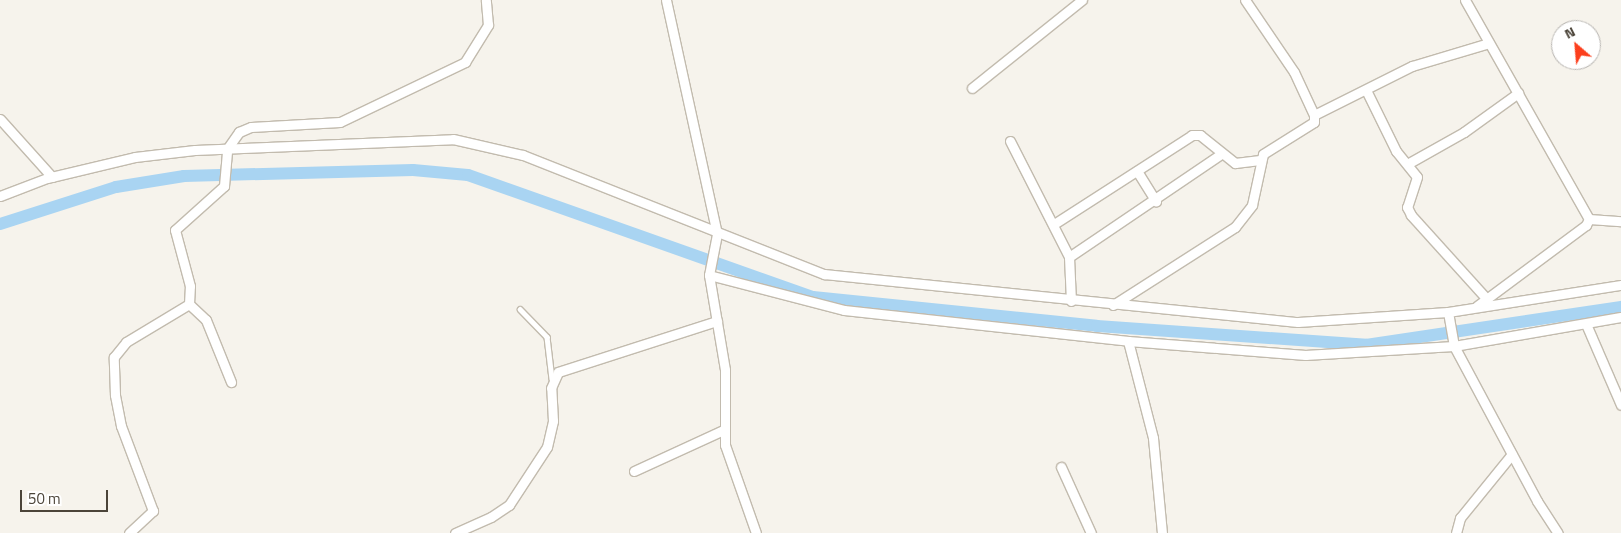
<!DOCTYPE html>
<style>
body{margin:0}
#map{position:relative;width:1621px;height:533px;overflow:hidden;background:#f6f3ec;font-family:"Titillium Web",sans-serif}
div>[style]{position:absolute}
.canal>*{height:12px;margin:-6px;padding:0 6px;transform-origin:6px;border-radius:6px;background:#a9d4f2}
.roads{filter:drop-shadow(1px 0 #c2bbae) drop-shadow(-1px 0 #c2bbae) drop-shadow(0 1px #c2bbae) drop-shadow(0 -1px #c2bbae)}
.lane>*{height:4.5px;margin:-2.25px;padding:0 2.25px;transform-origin:2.25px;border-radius:2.25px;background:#fff}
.street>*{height:9px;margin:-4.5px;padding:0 4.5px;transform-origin:4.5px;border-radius:4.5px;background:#fff}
span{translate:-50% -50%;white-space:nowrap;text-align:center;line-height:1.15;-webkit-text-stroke:4px #fff;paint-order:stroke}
.north{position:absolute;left:1551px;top:20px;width:50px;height:50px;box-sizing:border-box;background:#fff;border:1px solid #b7b4b0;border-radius:50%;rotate:333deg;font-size:14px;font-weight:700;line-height:20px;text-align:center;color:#4b4439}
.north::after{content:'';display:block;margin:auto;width:18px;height:22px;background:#fc3f1d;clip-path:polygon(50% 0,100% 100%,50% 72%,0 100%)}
.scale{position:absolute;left:20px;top:490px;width:88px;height:22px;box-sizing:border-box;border:2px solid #4b4439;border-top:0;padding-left:6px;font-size:15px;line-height:18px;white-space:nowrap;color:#4b4439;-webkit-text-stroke:4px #fff;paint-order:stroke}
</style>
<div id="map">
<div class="canal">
<div style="left:0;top:224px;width:122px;rotate:-17.7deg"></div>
<div style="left:116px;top:187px;width:69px;rotate:-9.2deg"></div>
<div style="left:184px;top:176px;width:229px;rotate:-1.5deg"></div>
<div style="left:413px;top:170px;width:55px;rotate:5.2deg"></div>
<div style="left:468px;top:175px;width:366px;rotate:19.5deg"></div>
<div style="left:813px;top:297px;width:285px;rotate:5.8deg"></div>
<div style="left:1097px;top:326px;width:270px;rotate:4deg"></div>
<div style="left:1366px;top:345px;width:258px;rotate:-8.5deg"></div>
</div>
<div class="roads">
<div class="lane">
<div style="left:520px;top:309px;width:39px;rotate:46deg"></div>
<div style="left:547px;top:337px;width:42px;rotate:83.2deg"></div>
</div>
<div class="street">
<div style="left:666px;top:0;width:239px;rotate:77.7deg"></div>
<div style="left:717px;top:234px;width:42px;rotate:101deg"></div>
<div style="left:709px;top:275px;width:96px;rotate:80.4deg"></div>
<div style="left:725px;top:370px;width:75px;rotate:90deg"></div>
<div style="left:725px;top:445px;width:93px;rotate:70.6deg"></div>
<div style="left:1465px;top:0;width:252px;rotate:60.5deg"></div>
<div style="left:1589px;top:219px;width:7px;rotate:117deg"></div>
<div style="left:1586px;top:225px;width:136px;rotate:143.4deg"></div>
<div style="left:972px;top:88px;width:141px;rotate:-38.7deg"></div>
<div style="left:1366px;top:90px;width:68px;rotate:63.8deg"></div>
<div style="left:1396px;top:151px;width:33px;rotate:51deg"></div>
<div style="left:1417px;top:177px;width:32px;rotate:108deg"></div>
<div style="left:1407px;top:207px;width:9px;rotate:63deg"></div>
<div style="left:1411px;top:215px;width:113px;rotate:47.9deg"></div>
<div style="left:1314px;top:115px;width:110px;rotate:-26.6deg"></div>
<div style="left:1412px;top:66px;width:80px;rotate:-16.6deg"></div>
<div style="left:0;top:119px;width:78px;rotate:48.1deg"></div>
<div style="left:1010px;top:141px;width:130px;rotate:63deg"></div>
<div style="left:1069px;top:257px;width:44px;rotate:87.4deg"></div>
<div style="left:1409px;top:163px;width:63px;rotate:-29.4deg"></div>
<div style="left:1464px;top:132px;width:67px;rotate:-35.8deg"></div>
<div style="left:1137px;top:171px;width:36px;rotate:58deg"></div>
<div style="left:0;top:196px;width:50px;rotate:-21deg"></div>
<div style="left:47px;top:178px;width:90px;rotate:-13.4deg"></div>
<div style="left:135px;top:157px;width:60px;rotate:-6.7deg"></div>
<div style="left:195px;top:150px;width:258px;rotate:-2.4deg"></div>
<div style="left:453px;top:139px;width:72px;rotate:12.9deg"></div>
<div style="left:523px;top:155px;width:324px;rotate:21.6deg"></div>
<div style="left:824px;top:274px;width:476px;rotate:5.8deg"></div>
<div style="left:1298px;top:322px;width:150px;rotate:-3.8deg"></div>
<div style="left:1448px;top:312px;width:175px;rotate:-8.9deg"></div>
<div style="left:1589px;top:219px;width:32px;rotate:4deg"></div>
<div style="left:1054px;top:224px;width:164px;rotate:-32.8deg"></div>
<div style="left:1192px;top:135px;width:8px"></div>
<div style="left:1200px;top:135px;width:45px;rotate:38.7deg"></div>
<div style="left:1235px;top:163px;width:25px;rotate:-7deg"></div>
<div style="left:1069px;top:257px;width:184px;rotate:-34.1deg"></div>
<div style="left:709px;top:275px;width:139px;rotate:14.5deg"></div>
<div style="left:844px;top:310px;width:286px;rotate:6.2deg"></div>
<div style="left:1128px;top:341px;width:178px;rotate:4.5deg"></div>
<div style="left:1305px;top:355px;width:149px;rotate:-3.5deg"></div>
<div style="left:1454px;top:346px;width:169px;rotate:-9.9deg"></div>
<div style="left:189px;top:304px;width:23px;rotate:43deg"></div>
<div style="left:206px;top:320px;width:67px;rotate:68deg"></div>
<div style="left:1113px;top:305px;width:145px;rotate:-32.6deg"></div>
<div style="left:1235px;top:227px;width:28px;rotate:-52deg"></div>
<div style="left:1252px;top:205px;width:52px;rotate:-77.8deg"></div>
<div style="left:1263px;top:154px;width:60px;rotate:-32.1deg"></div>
<div style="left:1314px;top:122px;width:7px;rotate:-90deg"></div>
<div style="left:1314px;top:115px;width:47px;rotate:-114.9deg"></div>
<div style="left:1294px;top:72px;width:87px;rotate:-124.2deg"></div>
<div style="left:1448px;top:312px;width:35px;rotate:80deg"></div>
<div style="left:1454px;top:346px;width:176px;rotate:61.8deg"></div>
<div style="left:1537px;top:501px;width:38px;rotate:57deg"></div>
<div style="left:1586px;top:324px;width:88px;rotate:66.6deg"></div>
<div style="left:1128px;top:341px;width:100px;rotate:75.5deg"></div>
<div style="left:1153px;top:438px;width:95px;rotate:84.6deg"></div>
<div style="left:1061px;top:467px;width:72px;rotate:65.6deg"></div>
<div style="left:634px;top:471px;width:98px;rotate:-24.7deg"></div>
<div style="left:129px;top:533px;width:33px;rotate:-43deg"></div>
<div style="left:153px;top:511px;width:91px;rotate:-110.6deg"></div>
<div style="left:121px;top:426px;width:32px;rotate:-101deg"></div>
<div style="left:115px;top:395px;width:38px;rotate:-92deg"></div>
<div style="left:114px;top:357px;width:19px;rotate:-51deg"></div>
<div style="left:126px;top:342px;width:74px;rotate:-31.1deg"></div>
<div style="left:189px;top:304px;width:18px;rotate:-87deg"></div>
<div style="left:190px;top:286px;width:58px;rotate:-105deg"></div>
<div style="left:175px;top:230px;width:66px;rotate:-41.9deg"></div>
<div style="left:224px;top:186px;width:37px;rotate:-85deg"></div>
<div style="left:227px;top:149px;width:21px;rotate:-55deg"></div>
<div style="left:239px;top:132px;width:13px;rotate:-23deg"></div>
<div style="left:251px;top:127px;width:89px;rotate:-3.2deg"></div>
<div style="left:340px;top:122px;width:139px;rotate:-25.6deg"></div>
<div style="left:465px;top:62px;width:44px;rotate:-58.1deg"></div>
<div style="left:488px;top:25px;width:25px;rotate:-95deg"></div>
<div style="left:455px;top:533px;width:39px;rotate:-24deg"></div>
<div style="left:491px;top:517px;width:22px;rotate:-34deg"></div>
<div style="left:509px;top:505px;width:69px;rotate:-56.8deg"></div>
<div style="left:547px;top:447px;width:27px;rotate:-77deg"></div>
<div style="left:553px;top:421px;width:33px;rotate:-93deg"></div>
<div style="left:551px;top:388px;width:17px;rotate:-66deg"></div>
<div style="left:558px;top:372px;width:167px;rotate:-17.8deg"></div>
<div style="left:1456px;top:533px;width:16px;rotate:-75deg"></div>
<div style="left:1460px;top:518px;width:82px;rotate:-50.9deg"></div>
</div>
</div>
<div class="north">N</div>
<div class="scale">50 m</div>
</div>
